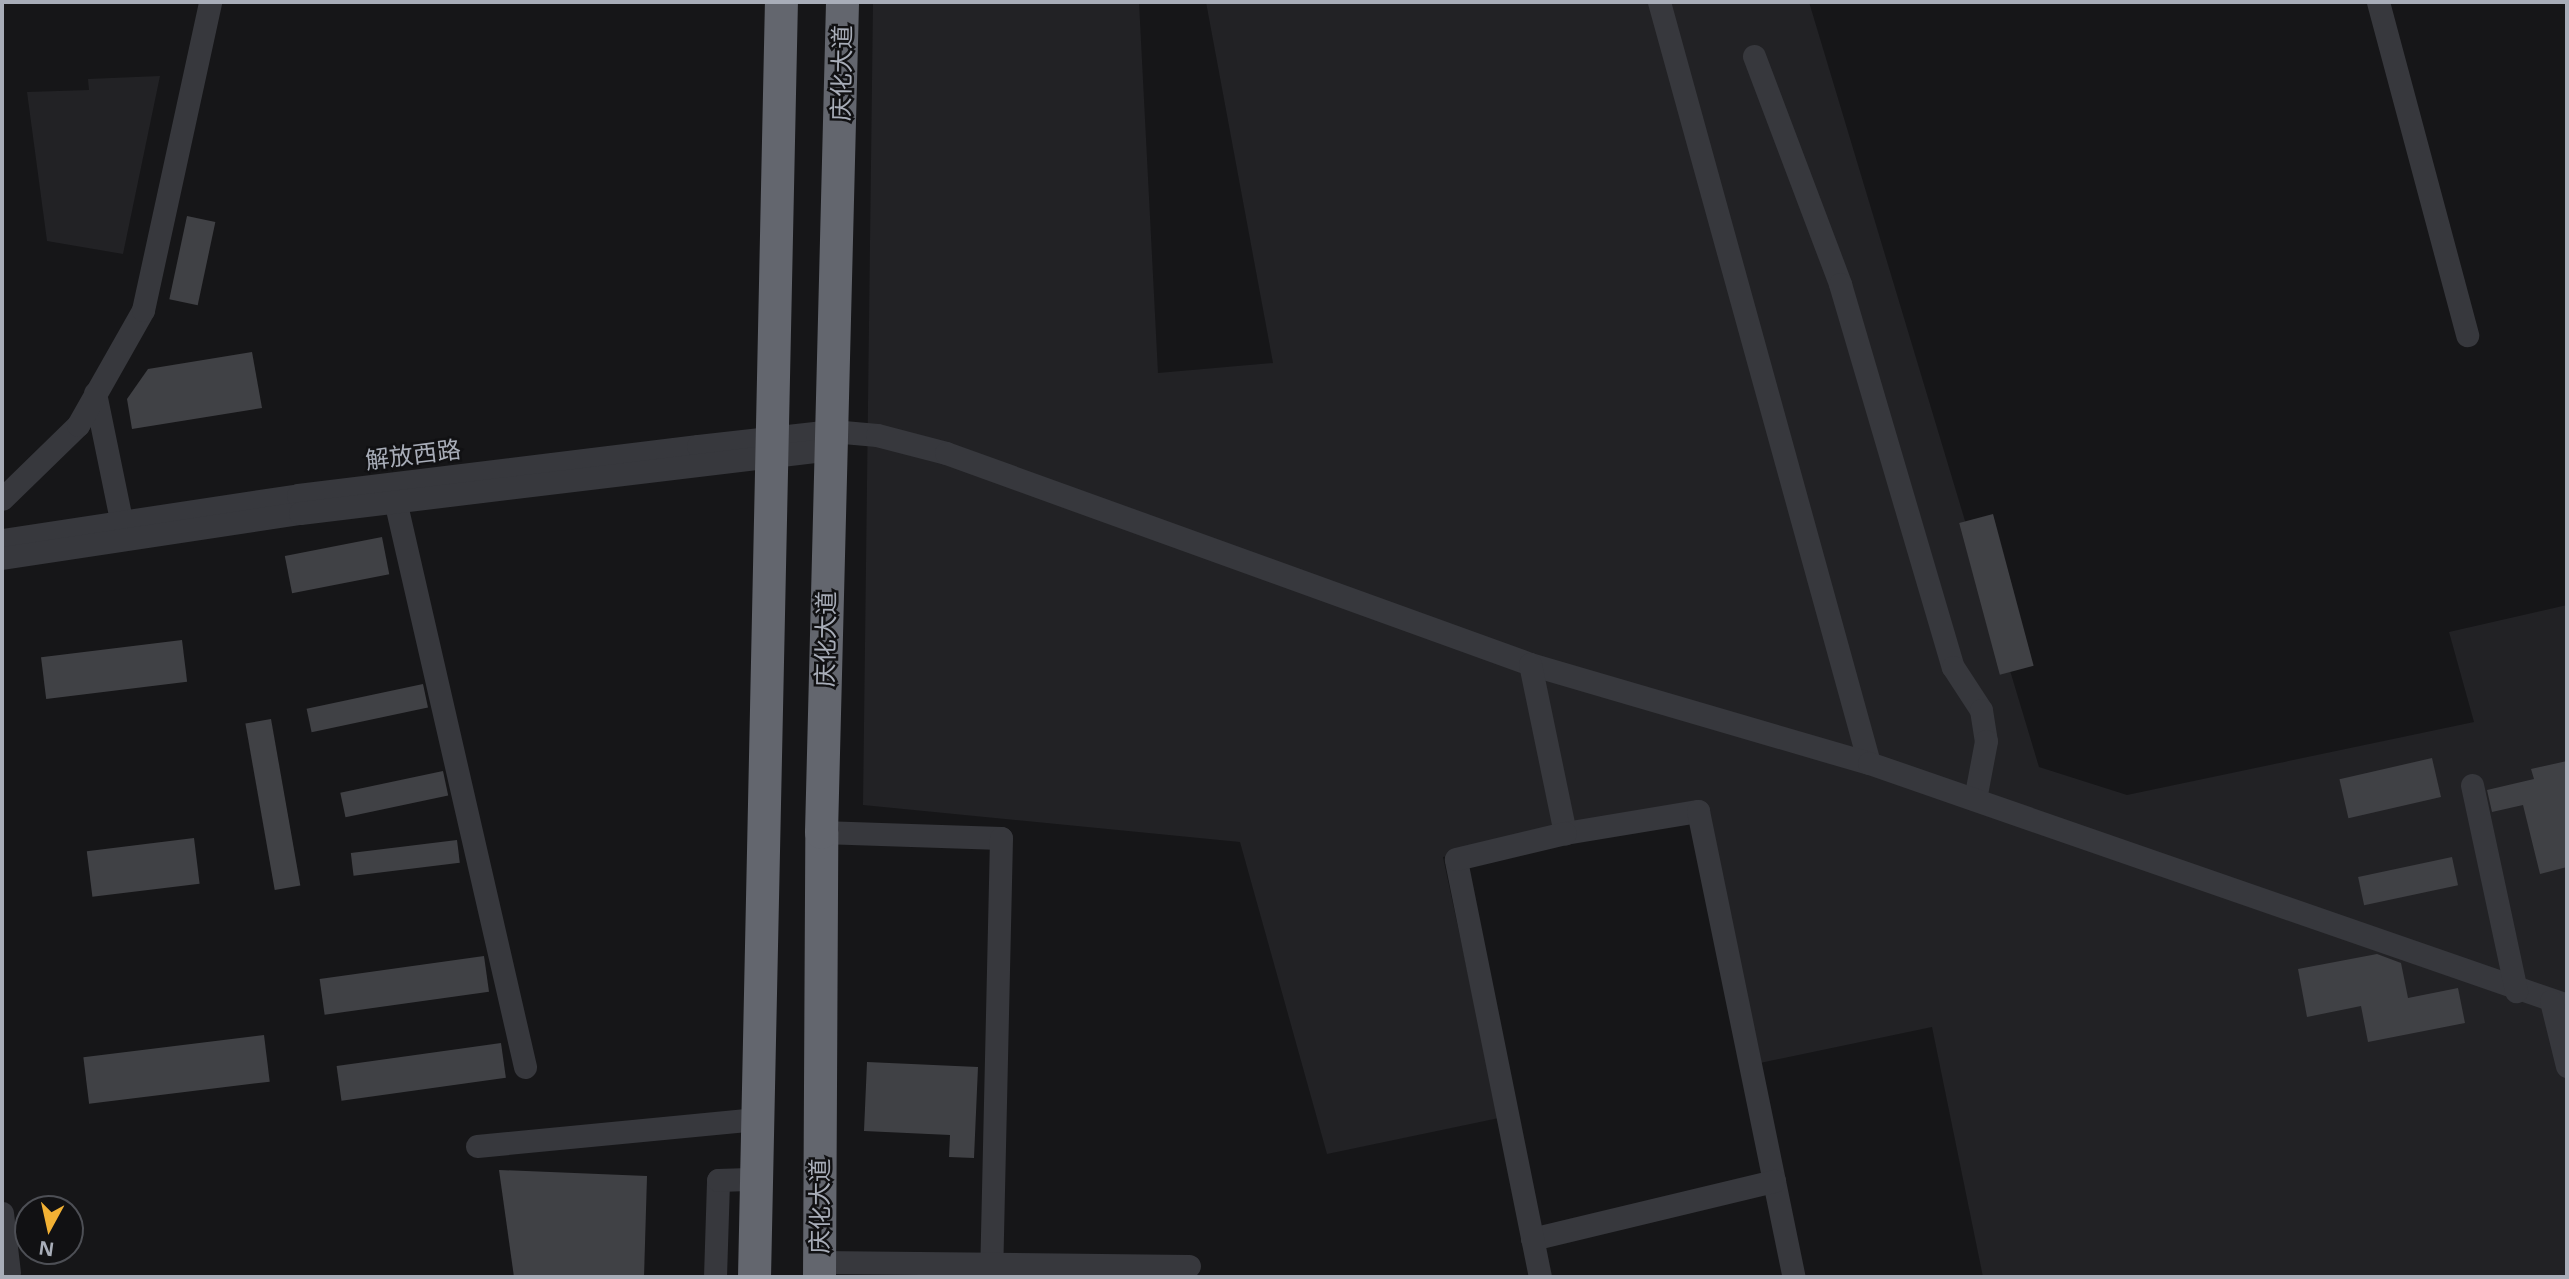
<!DOCTYPE html>
<meta charset="utf-8">
<style>
body{margin:0}
#map{position:relative;width:2569px;height:1279px;overflow:hidden;background:#161618;font-family:"Open Sans","Noto Sans SC",sans-serif}
div>[style]{position:absolute}
[style*='--x']{left:calc(var(--x)*1px);top:calc(var(--y)*1px);width:calc(var(--w)*1px);rotate:calc(var(--a)*1deg)}
.built>*{inset:0;background:#222225}
.building>*{inset:0;background:#404145;transform-origin:0 0}
.minor>*{height:23px;margin:-11.5px;padding:0 11.5px;transform-origin:11.5px;border-radius:11.5px;background:#37383d}
.highway>*{height:33px;margin:-16.5px;padding:0 16.5px;transform-origin:16.5px;border-radius:16.5px;background:#63666e}
span{translate:-50% -50%;white-space:nowrap;text-align:center;line-height:1.15;-webkit-text-stroke:5px #111113;paint-order:stroke}
.street-label{font-size:24px;color:#a8adb8}
.frame{position:absolute;inset:0;border:4px solid #a8adb8;pointer-events:none}
.north{position:absolute;left:14px;top:1195px;width:70px;height:70px;box-sizing:border-box;background:#111113;border:2px solid #4d4f55;border-radius:50%;rotate:188deg;font-size:19px;font-weight:700;line-height:28px;text-align:center;color:#a8adb8}
.north::after{content:'';display:block;margin:auto;width:24px;height:32px;background:#f2b134;clip-path:polygon(50% 0,100% 100%,50% 72%,0 100%)}
</style>
<div id="map">
<div class="built">
<i style="clip-path:polygon(873px 2px,1139px 2px,1158px 373px,1273px 363px,1206px 2px,1809px 2px,2039px 767px,2127px 795px,2474px 722px,2449px 632px,2567px 605px,2567px 1277px,1983px 1277px,1932px 1027px,1760px 1063px,1705px 802px,1443px 857px,1499px 1118px,1327px 1154px,1240px 842px,863px 805px)"></i>
<i style="clip-path:polygon(160px 76px,123px 254px,47px 241px,27px 92px,89px 90px,88px 79px)"></i>
</div>
<div class="building">
<i style="left:187px;top:216px;width:29px;height:85px;rotate:12deg"></i>
<i style="clip-path:polygon(252px 352px,262px 408px,132px 429px,127px 399px,148px 369px)"></i>
<i style="left:1993px;top:514px;width:157px;height:35px;rotate:75deg"></i>
<i style="left:382px;top:537px;width:38px;height:99px;rotate:79deg"></i>
<i style="left:182px;top:640px;width:42px;height:142px;rotate:83deg"></i>
<i style="left:423px;top:684px;width:24px;height:119px;rotate:78deg"></i>
<i style="left:271px;top:719px;width:169px;height:26px;rotate:80deg"></i>
<i style="left:2432px;top:758px;width:40px;height:95px;rotate:77deg"></i>
<i style="clip-path:polygon(2567px 761px,2567px 867px,2540px 874px,2523px 805px,2492px 812px,2487px 790px,2534px 779px,2531px 769px)"></i>
<i style="left:443px;top:771px;width:25px;height:105px;rotate:78deg"></i>
<i style="left:194px;top:838px;width:46px;height:108px;rotate:83deg"></i>
<i style="left:457px;top:840px;width:23px;height:107px;rotate:83deg"></i>
<i style="left:2452px;top:857px;width:29px;height:96px;rotate:78deg"></i>
<i style="clip-path:polygon(2377px 954px,2401px 963px,2408px 998px,2458px 988px,2465px 1023px,2368px 1042px,2361px 1006px,2307px 1017px,2298px 969px)"></i>
<i style="left:484px;top:956px;width:36px;height:166px;rotate:82deg"></i>
<i style="left:264px;top:1035px;width:47px;height:182px;rotate:83deg"></i>
<i style="left:501px;top:1043px;width:35px;height:166px;rotate:82deg"></i>
<i style="clip-path:polygon(867px 1062px,978px 1067px,974px 1158px,949px 1157px,950px 1135px,864px 1131px)"></i>
<i style="clip-path:polygon(499px 1170px,647px 1176px,644px 1277px,514px 1277px)"></i>
</div>
<div class="minor">
<i style="--x:1659;--y:2;--w:789;--a:74.57"></i>
<i style="--x:2378;--y:2;--w:345;--a:75"></i>
<i style="--x:1754;--y:56;--w:244;--a:69.3"></i>
<i style="--x:1840;--y:284;--w:399;--a:73.6"></i>
<i style="--x:1953;--y:667;--w:51;--a:56.9"></i>
<i style="--x:1981;--y:710;--w:31;--a:81"></i>
<i style="--x:1986;--y:741;--w:59;--a:100.7"></i>
<i style="--x:95;--y:393;--w:144;--a:78.4"></i>
<i style="--x:392;--y:487;--w:595;--a:77.08"></i>
<i style="--x:2;--y:499;--w:106;--a:-44.2"></i>
<i style="--x:78;--y:425;--w:132;--a:-60.5"></i>
<i style="--x:143;--y:310;--w:315;--a:-77.7"></i>
<i style="--x:2;--y:540;--w:299;--a:-8.6"></i>
<i style="--x:298;--y:495;--w:403;--a:-7"></i>
<i style="--x:698;--y:446;--w:135;--a:-6.4"></i>
<i style="--x:832;--y:431;--w:45;--a:5.1"></i>
<i style="--x:877;--y:435;--w:71;--a:14.6"></i>
<i style="--x:946;--y:453;--w:621;--a:19.86"></i>
<i style="--x:1530;--y:664;--w:353;--a:16.3"></i>
<i style="--x:1869;--y:763;--w:739;--a:19.12"></i>
<i style="--x:2;--y:558;--w:301;--a:-8.6"></i>
<i style="--x:300;--y:513;--w:535;--a:-6.87"></i>
<i style="--x:1530;--y:664;--w:173;--a:78.3"></i>
<i style="--x:1565;--y:833;--w:135;--a:-9.4"></i>
<i style="--x:1698;--y:811;--w:476;--a:78.4"></i>
<i style="--x:2472;--y:785;--w:211;--a:77.9"></i>
<i style="--x:821;--y:832;--w:180;--a:1.9"></i>
<i style="--x:1001;--y:838;--w:439;--a:91.3"></i>
<i style="--x:2551;--y:1001;--w:67;--a:76.2"></i>
<i style="--x:477;--y:1146;--w:281;--a:-5.5"></i>
<i style="--x:2;--y:1213;--w:60;--a:83.3"></i>
<i style="--x:1532;--y:1239;--w:249;--a:-13.5"></i>
<i style="--x:819;--y:1262;--w:370;--a:0.6"></i>
<i style="--x:715;--y:1277;--w:97;--a:-88.2"></i>
<i style="--x:718;--y:1180;--w:38;--a:-2"></i>
<i style="--x:1540;--y:1277;--w:426;--a:-101.4"></i>
<i style="--x:1456;--y:859;--w:112;--a:-13.4"></i>
</div>
<div class="highway">
<i style="--x:754;--y:1277;--w:1275;--a:-88.79"></i>
<i style="--x:819;--y:1277;--w:445;--a:-89.7"></i>
<i style="--x:821;--y:832;--w:830;--a:-88.55"></i>
</div>
<div class="street-label">
<span style="left:841px;top:73px;rotate:-89deg">庆化大道</span>
<span style="left:413px;top:454px;rotate:-7deg">解放西路</span>
<span style="left:825px;top:639px;rotate:-89deg">庆化大道</span>
<span style="left:819px;top:1206px;rotate:-90deg">庆化大道</span>
</div>
<div class="frame"></div>
<div class="north">N</div>
</div>
